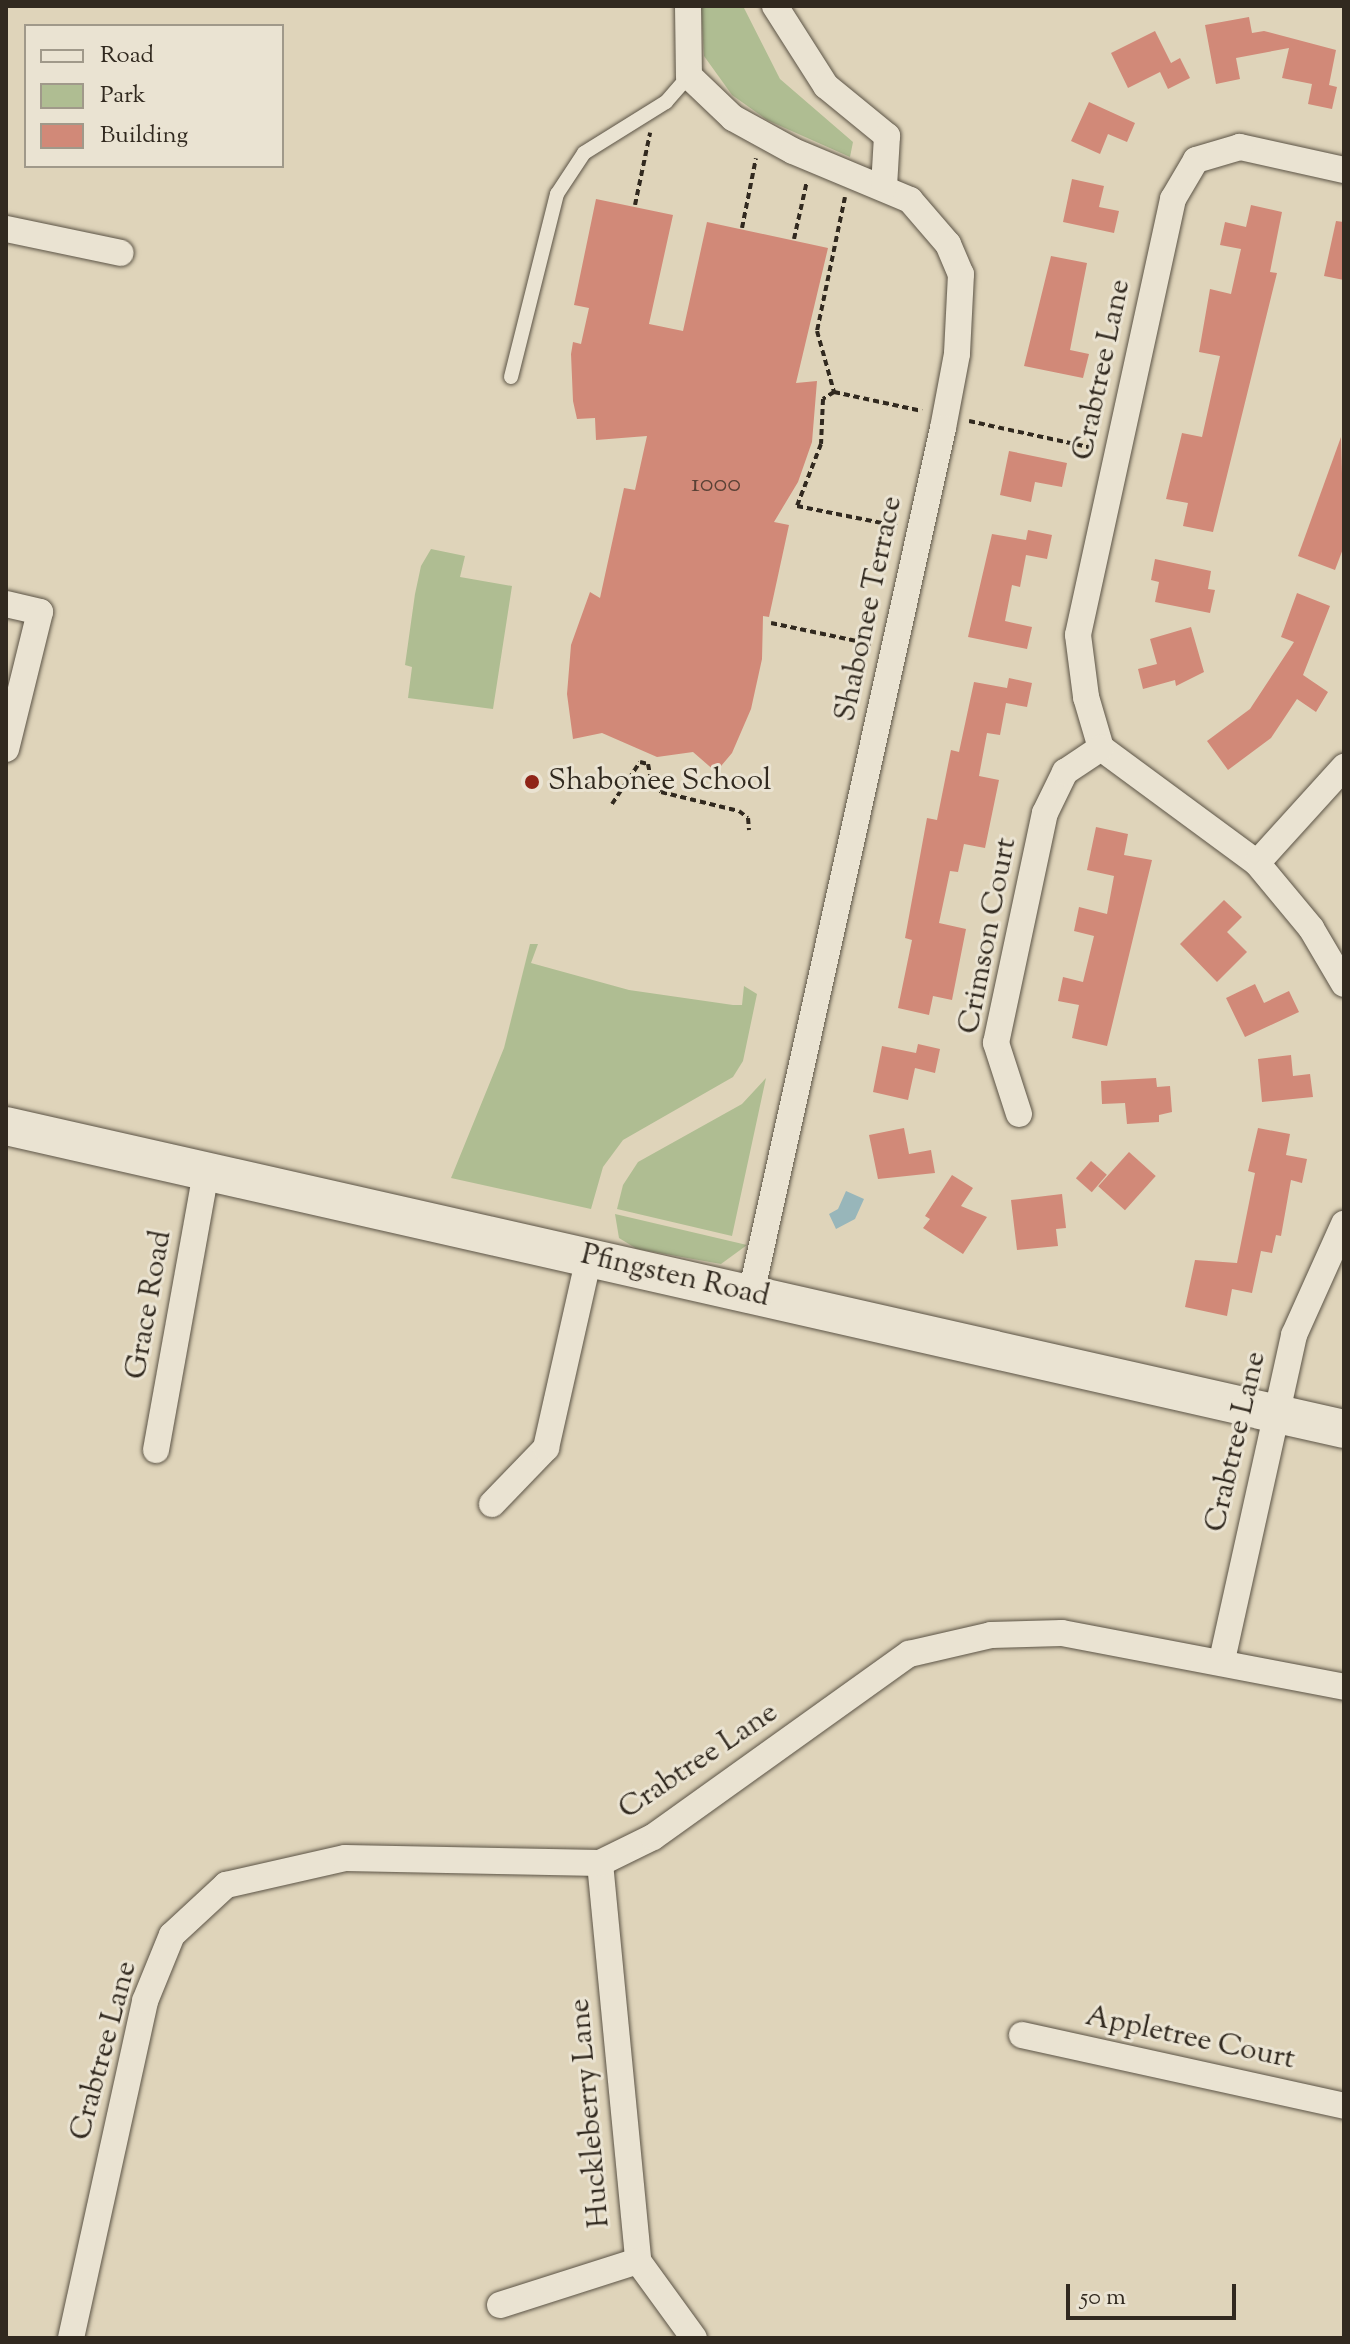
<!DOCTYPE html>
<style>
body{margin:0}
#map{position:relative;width:1350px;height:2344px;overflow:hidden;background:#dfd4ba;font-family:"Sorts Mill Goudy",serif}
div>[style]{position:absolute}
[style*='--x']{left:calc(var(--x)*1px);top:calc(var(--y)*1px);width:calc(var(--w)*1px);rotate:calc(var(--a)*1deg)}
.green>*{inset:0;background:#afbd92}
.water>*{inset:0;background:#98b6ba}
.building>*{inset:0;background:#d18978;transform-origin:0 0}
.path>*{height:4px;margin-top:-2px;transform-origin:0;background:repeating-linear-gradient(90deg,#31291f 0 6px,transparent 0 10px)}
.roads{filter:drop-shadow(0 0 2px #5c5446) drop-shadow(0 0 2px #5c5446)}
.lane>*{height:14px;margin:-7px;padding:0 7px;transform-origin:7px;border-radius:7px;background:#eae3d2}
.street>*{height:26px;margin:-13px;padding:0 13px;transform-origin:13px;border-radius:13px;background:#eae3d2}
.secondary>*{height:38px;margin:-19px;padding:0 19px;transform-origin:19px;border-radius:19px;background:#eae3d2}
.dots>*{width:22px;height:22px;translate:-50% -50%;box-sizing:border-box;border:4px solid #eae3d2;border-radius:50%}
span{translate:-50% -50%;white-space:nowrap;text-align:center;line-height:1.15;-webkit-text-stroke:6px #eae3d2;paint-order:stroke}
.number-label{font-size:26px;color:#594135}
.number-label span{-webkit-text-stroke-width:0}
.street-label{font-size:30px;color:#31291f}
.poi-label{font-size:30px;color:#31291f}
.left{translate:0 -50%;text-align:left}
.frame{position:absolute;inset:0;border:8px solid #31291f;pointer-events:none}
.legend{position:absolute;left:24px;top:24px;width:260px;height:144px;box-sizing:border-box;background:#eae3d2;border:2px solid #a0998a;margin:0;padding:10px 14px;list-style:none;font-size:24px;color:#31291f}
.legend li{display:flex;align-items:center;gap:16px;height:40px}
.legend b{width:40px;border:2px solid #a0998a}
.scale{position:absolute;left:1066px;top:2284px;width:170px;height:36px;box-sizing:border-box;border:4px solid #31291f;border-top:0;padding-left:10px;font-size:24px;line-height:28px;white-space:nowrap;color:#31291f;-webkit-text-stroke:6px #eae3d2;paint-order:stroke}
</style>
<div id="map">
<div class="green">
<i style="clip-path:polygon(701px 6px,743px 6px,780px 79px,853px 142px,850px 157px,767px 120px,732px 95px,704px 56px)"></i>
<i style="clip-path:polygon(431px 549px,465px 556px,460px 577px,512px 586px,493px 709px,408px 698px,412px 667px,405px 665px,415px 594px,421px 566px)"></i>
<i style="clip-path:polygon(530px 944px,538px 944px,531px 963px,629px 990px,733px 1005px,742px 1005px,744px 986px,757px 994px,743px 1061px,733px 1077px,623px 1140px,603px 1167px,591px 1209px,451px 1178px,504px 1048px)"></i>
<i style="clip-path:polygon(766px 1078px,732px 1236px,617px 1209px,623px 1185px,638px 1162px,742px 1104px)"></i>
<i style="clip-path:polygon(615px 1214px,747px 1245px,721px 1264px,637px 1249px,619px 1238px)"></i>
</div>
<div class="water">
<i style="clip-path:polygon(846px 1191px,864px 1199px,855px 1219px,836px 1229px,829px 1214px,838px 1209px)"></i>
</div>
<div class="building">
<i style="clip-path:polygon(1249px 17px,1252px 33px,1264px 31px,1336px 50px,1329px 85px,1337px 87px,1332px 109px,1308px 104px,1312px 84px,1282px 78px,1289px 48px,1236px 58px,1240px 79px,1216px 84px,1205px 25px)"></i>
<i style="clip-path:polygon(1155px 31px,1171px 63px,1180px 58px,1190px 78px,1168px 89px,1160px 72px,1128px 88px,1111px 53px)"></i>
<i style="clip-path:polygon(1089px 102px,1135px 123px,1127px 142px,1108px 134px,1100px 154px,1071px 141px)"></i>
<i style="clip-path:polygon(1072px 179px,1104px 186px,1099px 207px,1119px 211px,1114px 233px,1063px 222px)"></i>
<i style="clip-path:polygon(596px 199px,673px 215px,649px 324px,683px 331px,707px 222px,828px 248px,796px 383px,817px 381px,812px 442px,798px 482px,774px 522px,789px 525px,769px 617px,763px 616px,762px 659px,751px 709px,732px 753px,716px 772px,693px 752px,657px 757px,602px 733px,573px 739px,567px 694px,571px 645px,590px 592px,600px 598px,624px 488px,635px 490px,647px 436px,596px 440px,595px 418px,577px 419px,573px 401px,571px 354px,573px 342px,581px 344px,589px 308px,574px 305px)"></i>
<i style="clip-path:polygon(1251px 205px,1282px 212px,1270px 272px,1277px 273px,1213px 532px,1183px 526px,1188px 503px,1166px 499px,1182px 433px,1202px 437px,1220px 356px,1199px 352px,1210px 289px,1231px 294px,1241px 249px,1220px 245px,1225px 222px,1246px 227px)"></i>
<i style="clip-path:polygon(1336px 221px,1344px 222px,1344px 280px,1324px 276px)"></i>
<i style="clip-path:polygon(1051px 256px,1087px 263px,1070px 350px,1089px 354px,1083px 378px,1024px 366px)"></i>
<i style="clip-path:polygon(1341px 437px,1344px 546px,1335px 570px,1298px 556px)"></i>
<i style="clip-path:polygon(1009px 451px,1067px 463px,1062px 487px,1035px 482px,1031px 502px,1000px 495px)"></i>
<i style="clip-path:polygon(1028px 530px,1052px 535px,1047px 559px,1026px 555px,1020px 587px,1012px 585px,1005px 621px,1032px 627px,1027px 649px,968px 637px,992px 534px,1026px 540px)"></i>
<i style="clip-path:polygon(1155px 559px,1211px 571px,1208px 589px,1215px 590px,1210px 613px,1155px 602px,1159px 582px,1151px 580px)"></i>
<i style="clip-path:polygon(1297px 593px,1330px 606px,1303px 675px,1328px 692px,1316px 712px,1297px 699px,1271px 738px,1228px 770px,1207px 741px,1250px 709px,1294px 642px,1281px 637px)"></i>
<i style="clip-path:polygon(1191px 627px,1204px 672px,1176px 686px,1175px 680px,1143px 689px,1138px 669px,1157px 664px,1150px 639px)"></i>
<i style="clip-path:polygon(1009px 678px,1032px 683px,1027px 707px,1006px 703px,1000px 735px,987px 733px,979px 776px,999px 780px,985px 848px,964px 844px,958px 872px,950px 871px,939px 923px,966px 929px,952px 1000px,933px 996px,929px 1015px,898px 1008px,912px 940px,905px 938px,927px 818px,937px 820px,951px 750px,959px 752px,974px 682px,1007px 688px)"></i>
<i style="clip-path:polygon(1096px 827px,1128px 834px,1124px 855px,1152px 860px,1107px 1046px,1072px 1038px,1079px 1005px,1058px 1001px,1063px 977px,1083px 982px,1094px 936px,1074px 931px,1079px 907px,1107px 914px,1114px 876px,1087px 870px)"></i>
<i style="clip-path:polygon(1224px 900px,1242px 917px,1227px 932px,1247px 952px,1217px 982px,1180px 944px)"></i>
<i style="clip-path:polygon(1255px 984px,1264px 1003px,1289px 991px,1299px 1012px,1245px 1037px,1226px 998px)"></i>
<i style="clip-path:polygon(918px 1044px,940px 1049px,935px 1073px,915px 1068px,908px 1100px,873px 1092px,882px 1046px,916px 1053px)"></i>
<i style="clip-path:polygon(1291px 1055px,1293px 1076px,1310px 1074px,1313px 1097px,1262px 1102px,1258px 1059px)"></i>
<i style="clip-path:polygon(1156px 1078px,1157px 1087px,1170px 1086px,1172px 1112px,1159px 1115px,1159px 1122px,1127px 1124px,1125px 1103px,1102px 1104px,1101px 1081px)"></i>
<i style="clip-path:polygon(904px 1128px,909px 1154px,931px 1150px,935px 1173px,878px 1179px,869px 1135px)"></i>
<i style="clip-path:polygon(1258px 1128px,1290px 1134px,1286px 1155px,1307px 1159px,1302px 1183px,1291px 1180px,1281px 1236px,1276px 1235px,1272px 1253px,1261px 1251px,1252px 1293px,1232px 1289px,1227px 1316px,1185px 1307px,1195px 1260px,1237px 1263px,1255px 1173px,1248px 1171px)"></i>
<i style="left:1129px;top:1152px;width:36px;height:46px;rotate:42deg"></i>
<i style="left:1091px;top:1161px;width:21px;height:23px;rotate:41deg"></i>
<i style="clip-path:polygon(952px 1175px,973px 1188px,961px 1206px,987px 1217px,963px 1254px,923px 1228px,930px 1219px,925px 1216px)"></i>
<i style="clip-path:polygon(1062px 1194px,1066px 1228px,1056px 1229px,1058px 1246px,1017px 1250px,1011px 1200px)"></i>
</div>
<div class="path">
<i style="--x:845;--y:197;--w:137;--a:101.8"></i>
<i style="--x:817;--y:331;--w:63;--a:74.4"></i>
<i style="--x:834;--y:392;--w:90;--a:12.2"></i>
<i style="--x:635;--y:205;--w:74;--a:-78.2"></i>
<i style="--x:742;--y:228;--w:71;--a:-78.7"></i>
<i style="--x:794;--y:239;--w:59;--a:-77.4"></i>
<i style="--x:834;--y:392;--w:13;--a:148"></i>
<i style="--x:823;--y:399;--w:45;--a:92.5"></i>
<i style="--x:821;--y:444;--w:66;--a:111.2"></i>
<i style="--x:797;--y:506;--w:102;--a:11.3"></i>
<i style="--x:969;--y:421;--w:127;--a:12.3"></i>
<i style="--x:771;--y:623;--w:102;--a:11.9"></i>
<i style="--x:612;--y:804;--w:50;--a:-56.3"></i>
<i style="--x:640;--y:762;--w:8;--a:14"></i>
<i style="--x:648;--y:764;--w:21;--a:79"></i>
<i style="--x:652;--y:785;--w:11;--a:38"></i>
<i style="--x:661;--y:792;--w:80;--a:13.7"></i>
<i style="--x:739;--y:811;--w:11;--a:38"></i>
<i style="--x:748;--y:818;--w:12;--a:85"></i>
</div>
<div class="roads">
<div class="lane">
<i style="--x:511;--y:377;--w:189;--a:-75.9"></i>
<i style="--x:557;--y:194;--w:49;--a:-56.6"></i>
<i style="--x:584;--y:153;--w:97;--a:-31.9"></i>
<i style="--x:666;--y:102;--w:35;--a:-49"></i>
</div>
<div class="street">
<i style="--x:688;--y:6;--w:70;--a:89.2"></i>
<i style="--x:689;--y:76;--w:61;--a:43.7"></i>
<i style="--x:733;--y:118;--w:68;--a:28.8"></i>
<i style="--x:793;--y:151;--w:127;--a:22.7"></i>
<i style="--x:910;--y:200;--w:58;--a:49.2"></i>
<i style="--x:948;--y:244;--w:33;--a:67"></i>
<i style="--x:961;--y:274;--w:80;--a:92.9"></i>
<i style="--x:957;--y:354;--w:75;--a:100.7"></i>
<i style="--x:943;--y:428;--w:887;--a:102.5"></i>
<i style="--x:775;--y:6;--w:95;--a:57.5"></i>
<i style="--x:826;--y:86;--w:79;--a:39.3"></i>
<i style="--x:887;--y:136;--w:51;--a:93.4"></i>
<i style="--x:1344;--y:170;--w:107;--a:-167.5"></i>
<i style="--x:1240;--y:147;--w:46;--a:163.5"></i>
<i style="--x:1196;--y:160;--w:45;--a:120.5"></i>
<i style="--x:1173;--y:199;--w:446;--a:102.3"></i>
<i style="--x:1078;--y:635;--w:63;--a:82.6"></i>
<i style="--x:1086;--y:697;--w:53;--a:73.6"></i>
<i style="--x:1101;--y:748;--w:194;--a:36.4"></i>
<i style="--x:1257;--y:863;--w:85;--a:50.3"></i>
<i style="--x:1311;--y:928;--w:65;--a:59.5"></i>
<i style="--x:6;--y:229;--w:117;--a:11.8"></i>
<i style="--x:6;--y:604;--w:35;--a:13"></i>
<i style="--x:40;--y:612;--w:141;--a:103.9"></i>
<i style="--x:1257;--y:863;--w:130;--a:-47.8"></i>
<i style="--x:1019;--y:1114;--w:75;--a:-107.9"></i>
<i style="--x:996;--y:1043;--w:235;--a:-78"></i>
<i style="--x:1045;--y:813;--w:46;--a:-64"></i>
<i style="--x:1065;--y:772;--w:43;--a:-33.7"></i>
<i style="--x:156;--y:1450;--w:283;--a:-79.8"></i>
<i style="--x:492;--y:1504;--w:78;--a:-46"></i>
<i style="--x:546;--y:1448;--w:196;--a:-77.3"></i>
<i style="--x:1222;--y:1660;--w:333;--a:-77.5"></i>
<i style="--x:1294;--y:1335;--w:122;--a:-65.8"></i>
<i style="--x:600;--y:1863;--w:400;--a:84.5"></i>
<i style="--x:638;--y:2261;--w:95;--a:54"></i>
<i style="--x:1022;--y:2035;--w:330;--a:12.4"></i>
<i style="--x:500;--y:2305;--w:145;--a:-17.7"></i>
<i style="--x:71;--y:2338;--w:345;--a:-77.6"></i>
<i style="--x:145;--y:2001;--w:71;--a:-67.8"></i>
<i style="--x:172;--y:1935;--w:74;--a:-42.8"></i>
<i style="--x:226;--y:1885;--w:122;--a:-12.8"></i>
<i style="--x:345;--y:1858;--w:255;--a:1.1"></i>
<i style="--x:600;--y:1863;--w:59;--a:-26.1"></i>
<i style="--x:653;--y:1837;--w:315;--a:-35.6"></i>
<i style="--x:909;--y:1654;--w:84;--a:-13"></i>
<i style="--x:991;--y:1635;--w:71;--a:-1.6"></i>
<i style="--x:1062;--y:1633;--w:287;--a:10.8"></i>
</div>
<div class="secondary">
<i style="--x:6;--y:1126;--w:1372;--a:12.76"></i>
</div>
</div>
<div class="dots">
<i style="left:532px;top:782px;background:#8f2418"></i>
</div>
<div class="number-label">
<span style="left:716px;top:485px">1000</span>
</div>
<div class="street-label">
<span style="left:1103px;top:370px;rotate:-78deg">Crabtree Lane</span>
<span style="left:870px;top:609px;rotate:-78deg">Shabonee Terrace</span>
<span style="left:989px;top:936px;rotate:-79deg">Crimson Court</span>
<span style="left:675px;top:1277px;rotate:13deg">Pfingsten Road</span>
<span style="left:150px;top:1305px;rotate:-80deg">Grace Road</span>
<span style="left:1237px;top:1442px;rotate:-77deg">Crabtree Lane</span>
<span style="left:699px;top:1762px;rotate:-34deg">Crabtree Lane</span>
<span style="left:1190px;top:2039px;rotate:12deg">Appletree Court</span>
<span style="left:105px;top:2051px;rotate:-75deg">Crabtree Lane</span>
<span style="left:591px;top:2113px;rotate:-95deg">Huckleberry Lane</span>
</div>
<div class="poi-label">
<span class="left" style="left:548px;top:782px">Shabonee School</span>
</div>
<div class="frame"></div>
<ul class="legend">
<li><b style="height:10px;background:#eae3d2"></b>Road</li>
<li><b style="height:22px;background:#afbd92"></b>Park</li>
<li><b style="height:22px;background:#d18978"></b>Building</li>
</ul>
<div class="scale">50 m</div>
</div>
